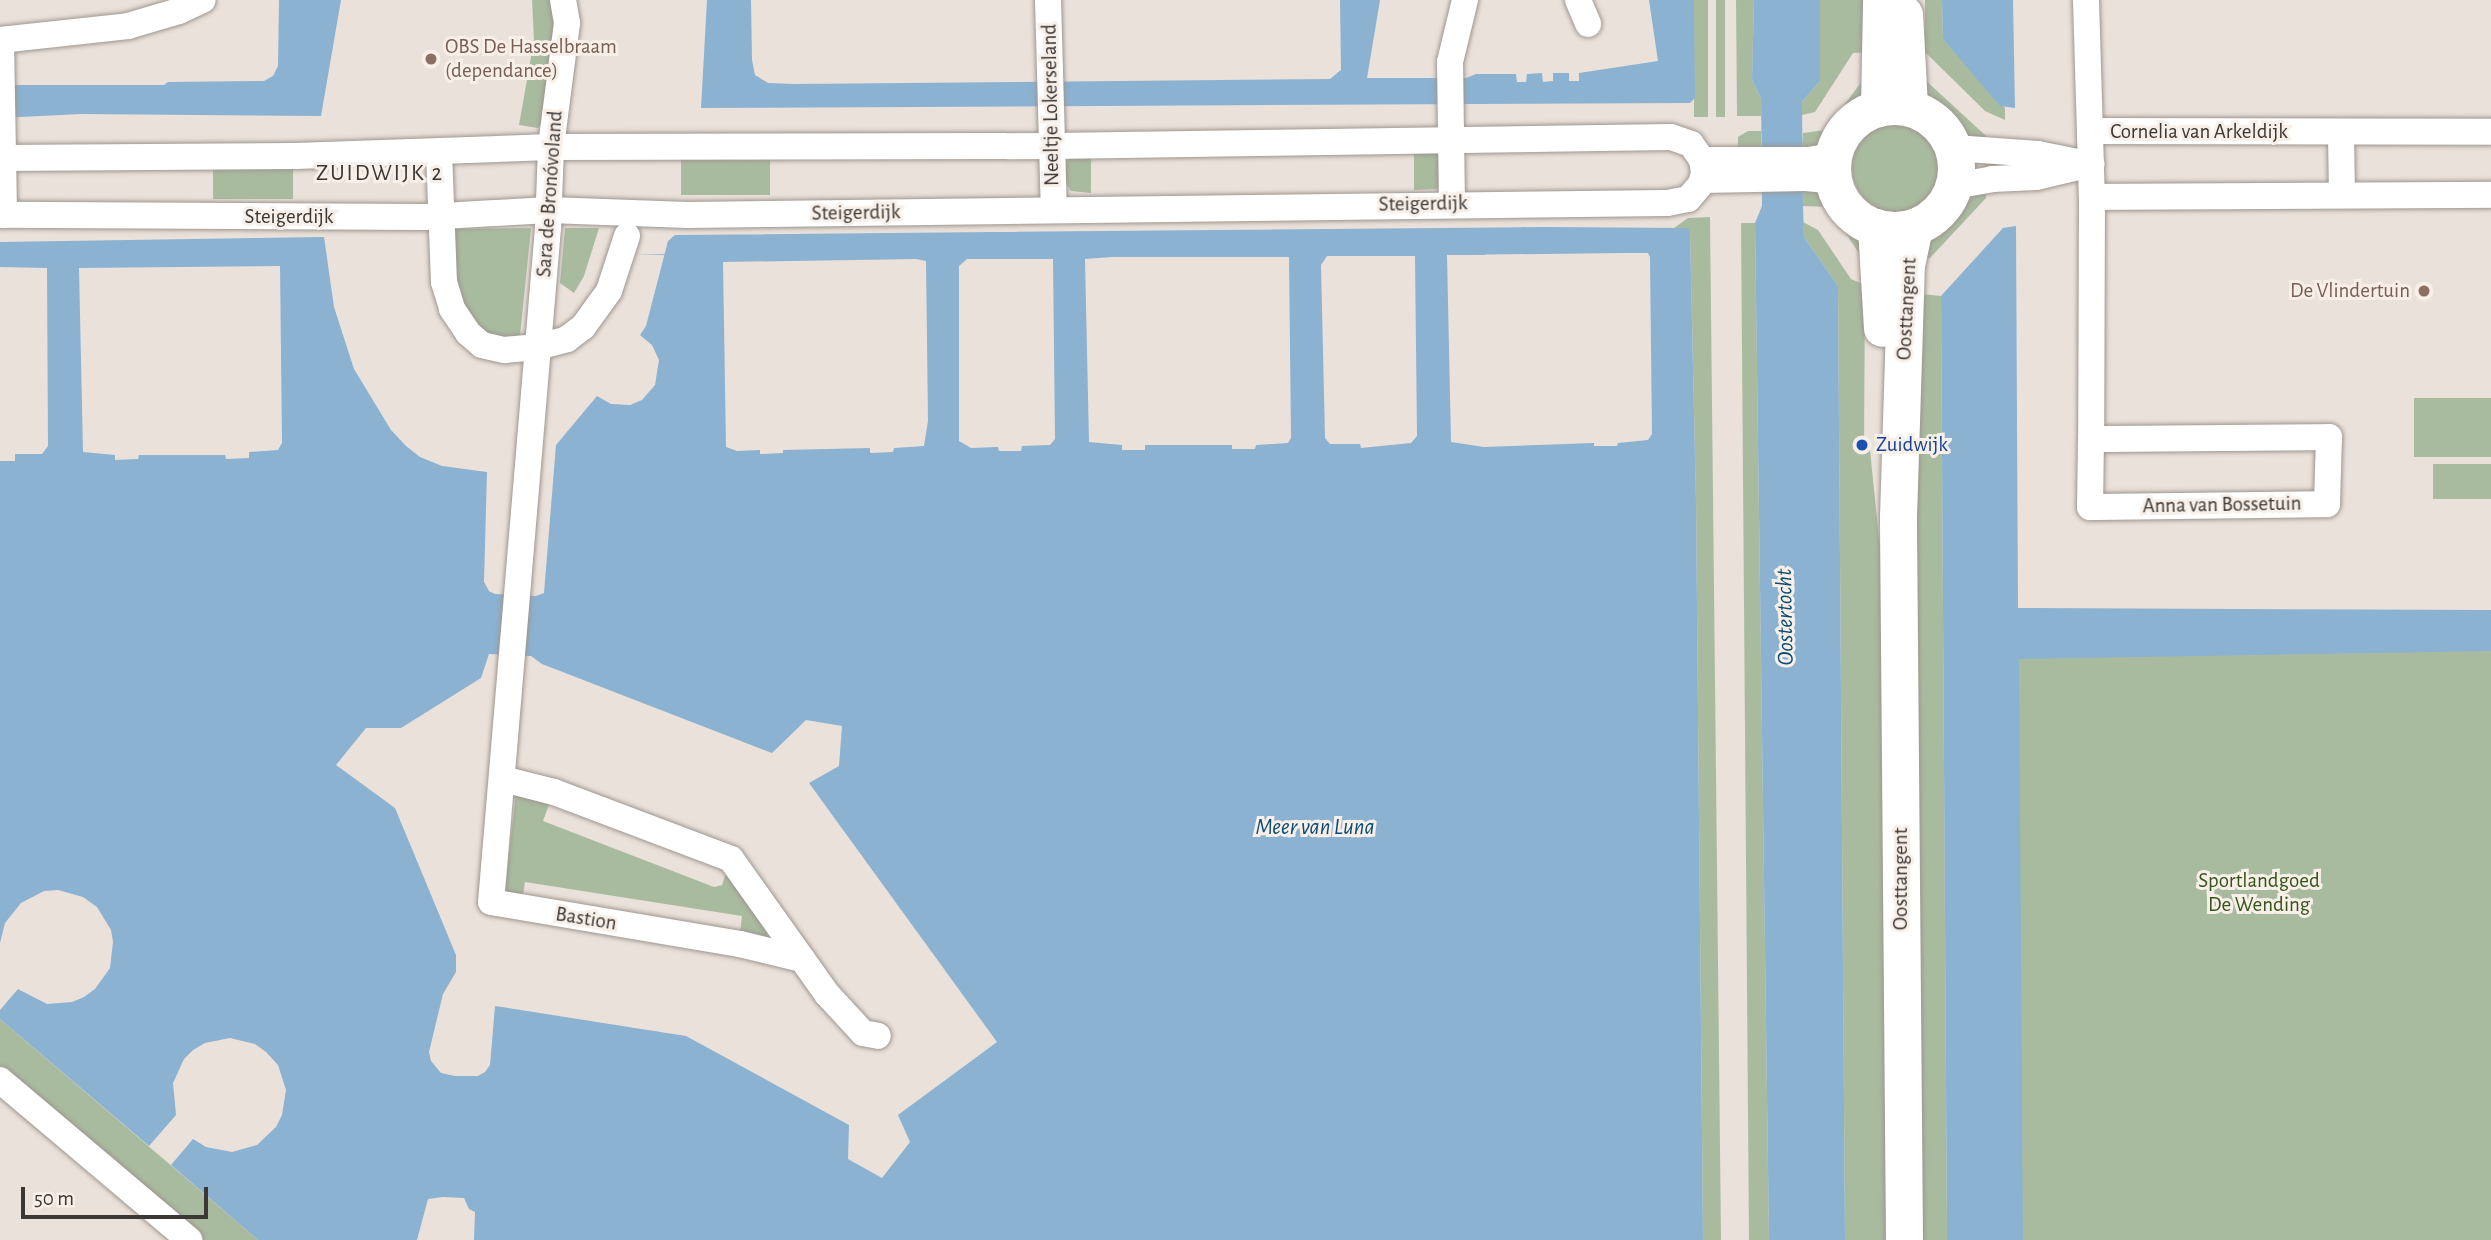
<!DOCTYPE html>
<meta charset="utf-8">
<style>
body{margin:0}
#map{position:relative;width:2491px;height:1240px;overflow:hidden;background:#eae1da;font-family:"Alegreya Sans",sans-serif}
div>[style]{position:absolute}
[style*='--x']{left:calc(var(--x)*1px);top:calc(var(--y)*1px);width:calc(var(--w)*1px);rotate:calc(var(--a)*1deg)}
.green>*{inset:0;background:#a9bb9f;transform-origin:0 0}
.round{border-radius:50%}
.water>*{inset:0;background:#8bb2d1}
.roads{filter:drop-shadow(0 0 2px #9e968f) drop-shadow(0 0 2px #9e968f)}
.minor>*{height:26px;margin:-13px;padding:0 13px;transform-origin:13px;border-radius:13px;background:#fff}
.secondary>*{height:37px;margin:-18.5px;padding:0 18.5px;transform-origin:18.5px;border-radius:18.5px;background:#fff}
.secondary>.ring{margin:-18.5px;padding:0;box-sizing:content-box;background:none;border:37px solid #fff;border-radius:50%}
.dots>*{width:19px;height:19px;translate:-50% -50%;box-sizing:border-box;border:4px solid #f8efe8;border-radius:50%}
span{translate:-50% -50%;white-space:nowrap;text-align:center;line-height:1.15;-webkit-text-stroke:6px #f8efe8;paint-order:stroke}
.education-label{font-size:21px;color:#785e54}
.left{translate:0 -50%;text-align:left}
.right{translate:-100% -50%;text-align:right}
.street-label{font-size:21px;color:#3b3735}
.transit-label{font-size:21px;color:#164399}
.park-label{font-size:21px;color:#34541c}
.neighbourhood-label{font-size:23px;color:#3b3735;letter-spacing:2px}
.water-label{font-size:23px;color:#084d75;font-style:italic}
.scale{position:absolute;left:21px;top:1187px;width:187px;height:32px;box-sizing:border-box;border:4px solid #3b3735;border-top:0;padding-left:9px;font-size:21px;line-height:24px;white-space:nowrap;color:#3b3735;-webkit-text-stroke:5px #f8efe8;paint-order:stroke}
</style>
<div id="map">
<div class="green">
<i style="clip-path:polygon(532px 0,556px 0,555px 44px,544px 119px,538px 128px,519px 125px,534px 40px)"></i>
<i style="left:1694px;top:0;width:14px;height:117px"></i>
<i style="left:1716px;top:0;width:9px;height:117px"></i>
<i style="clip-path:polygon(1736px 0,1754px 0,1752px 79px,1761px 99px,1761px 116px,1737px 116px)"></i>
<i style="clip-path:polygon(1820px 0,1872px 0,1870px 52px,1853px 53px,1815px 112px,1802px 115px,1802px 102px,1820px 81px)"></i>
<i style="clip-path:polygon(1925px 0,1942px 0,1943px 39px,2005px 108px,2005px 120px,1985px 111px,1925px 52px)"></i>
<i style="clip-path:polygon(1922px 77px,1986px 136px,1984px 145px,1966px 142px,1930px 105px,1923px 97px)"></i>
<i style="clip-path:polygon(1862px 81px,1862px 101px,1819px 145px,1802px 149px,1803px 133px,1826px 130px)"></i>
<i class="round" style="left:1852px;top:124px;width:88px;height:88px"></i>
<i style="clip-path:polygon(1748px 131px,1761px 131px,1761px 151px,1738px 150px,1738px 137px)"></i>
<i style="clip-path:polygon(1414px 153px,1437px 153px,1443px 164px,1443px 177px,1437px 189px,1414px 190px)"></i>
<i style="clip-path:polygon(1091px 156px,1091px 193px,1071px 191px,1064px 181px,1066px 162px,1071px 157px)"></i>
<i style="left:770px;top:159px;width:36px;height:89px;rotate:90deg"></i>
<i style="left:293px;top:163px;width:36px;height:80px;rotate:90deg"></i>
<i style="clip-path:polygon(1803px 189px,1820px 192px,1856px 226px,1863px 235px,1860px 255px,1829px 207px,1803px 206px)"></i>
<i style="clip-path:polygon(1986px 190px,1986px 198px,1930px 258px,1917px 259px,1927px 234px,1953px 206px,1965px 196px)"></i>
<i style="clip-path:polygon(1710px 217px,1721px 1240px,1703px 1240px,1696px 501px,1690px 232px,1674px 228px,1688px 218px)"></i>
<i style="clip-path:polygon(1803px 222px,1818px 230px,1851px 279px,1865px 285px,1864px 448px,1870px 450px,1883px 578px,1886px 1240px,1845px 1240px,1838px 286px,1804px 237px)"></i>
<i style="clip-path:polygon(1741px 223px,1755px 223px,1769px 1240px,1749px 1240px)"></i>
<i style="clip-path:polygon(531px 228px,520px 336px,513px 342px,468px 327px,444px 229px)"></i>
<i style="clip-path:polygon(565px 228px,599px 228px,584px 276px,574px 293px,560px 283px)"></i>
<i style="clip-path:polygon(1913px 293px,1941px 296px,1947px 1240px,1923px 1240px,1921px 1230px)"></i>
<i style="left:2491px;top:398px;width:59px;height:77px;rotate:90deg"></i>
<i style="left:2491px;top:464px;width:35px;height:58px;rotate:90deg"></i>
<i style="left:2491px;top:651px;width:589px;height:472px;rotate:90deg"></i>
<i style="clip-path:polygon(516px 793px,550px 802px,543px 821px,714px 887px,722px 885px,727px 870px,767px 926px,767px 938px,740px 933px,742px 916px,525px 882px,522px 901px,510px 899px,505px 890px)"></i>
<i style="clip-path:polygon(0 1019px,258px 1240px,200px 1240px,0 1069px)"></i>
</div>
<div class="water">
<i style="clip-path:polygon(279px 0,341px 0,321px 116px,81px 114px,0 118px,0 85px,164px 85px,168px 82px,264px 81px,273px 76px,278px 66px)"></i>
<i style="clip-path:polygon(707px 0,751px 0,752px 60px,755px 75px,768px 83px,795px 84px,1330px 79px,1341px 70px,1340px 0,1380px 0,1367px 78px,1466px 78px,1476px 74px,1516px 74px,1517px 82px,1526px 82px,1527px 74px,1542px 73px,1543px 82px,1553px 81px,1553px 73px,1569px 73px,1569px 81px,1579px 81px,1579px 73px,1658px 61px,1649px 0,1694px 0,1695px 98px,1690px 103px,701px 108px)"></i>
<i style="clip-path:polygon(1754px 0,1820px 0,1820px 81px,1802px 102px,1803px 206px,1804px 237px,1838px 286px,1845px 1240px,1769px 1240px,1755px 223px,1762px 206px,1762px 187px,1761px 99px,1752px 79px)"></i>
<i style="clip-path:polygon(1942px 0,2013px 0,2015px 108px,2000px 106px,1943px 39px)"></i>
<i style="clip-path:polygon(2016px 226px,2018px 608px,2491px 610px,2491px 651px,2019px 659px,2023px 1240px,1947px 1240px,1941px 296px,2003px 228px)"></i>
<i style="clip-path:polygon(evenodd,1542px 227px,1688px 228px,1690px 232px,1696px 501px,1703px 1240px,474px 1240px,475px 1212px,469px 1209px,464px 1198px,443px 1197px,428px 1199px,417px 1240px,258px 1240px,171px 1165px,193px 1139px,206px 1147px,232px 1152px,257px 1145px,276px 1127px,282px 1115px,286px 1090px,278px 1065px,266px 1052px,255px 1044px,230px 1038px,205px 1043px,193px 1050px,184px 1059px,173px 1083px,176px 1115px,149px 1146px,0 1019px,0 1010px,18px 989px,47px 1004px,72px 1002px,84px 997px,95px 989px,110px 968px,113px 942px,111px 930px,97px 907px,83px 897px,58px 890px,44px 891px,21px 903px,5px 923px,0 943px,0 461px,15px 461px,15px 454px,42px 454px,48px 446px,47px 268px,0 267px,0 242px,324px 237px,334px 307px,354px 369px,391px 430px,406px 446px,420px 457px,442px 466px,487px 472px,484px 582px,489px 591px,495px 594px,536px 596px,544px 593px,556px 445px,597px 396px,611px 404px,630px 405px,642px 400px,655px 385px,659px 360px,652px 345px,640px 335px,646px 326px,668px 241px,675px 235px,1542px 227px,1624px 253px,1648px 253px,1650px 257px,1652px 434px,1648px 440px,1618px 443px,1617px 446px,1594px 446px,1594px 443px,1484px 447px,1451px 442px,1447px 255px,1624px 253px,1542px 227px,1327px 256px,1415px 256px,1417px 436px,1411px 443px,1361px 448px,1360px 444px,1330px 444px,1325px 438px,1321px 265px,1327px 256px,1542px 227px,1112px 257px,1289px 257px,1291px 438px,1288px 443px,1256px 445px,1255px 449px,1232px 449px,1232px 445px,1145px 445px,1145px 450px,1122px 450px,1122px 445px,1089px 442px,1085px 259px,1112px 257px,1542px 227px,916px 259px,926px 261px,928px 421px,924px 446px,894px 448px,893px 452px,870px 453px,870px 448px,783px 450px,783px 453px,760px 454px,760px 450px,737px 451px,726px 447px,723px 262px,916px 259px,1542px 227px,967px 259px,1053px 259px,1055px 439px,1050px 445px,1022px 446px,1021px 451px,999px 451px,998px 447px,971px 448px,959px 441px,959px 266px,967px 259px,1542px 227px,280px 266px,282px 443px,278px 450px,249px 452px,249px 458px,226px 459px,225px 455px,139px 455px,138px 459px,115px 460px,115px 455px,83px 452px,79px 268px,280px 266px,1542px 227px,489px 654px,531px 656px,542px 664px,772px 753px,806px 720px,842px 726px,839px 766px,809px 783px,997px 1042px,898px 1115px,910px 1142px,882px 1178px,848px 1159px,849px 1125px,686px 1036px,495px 1006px,490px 1065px,485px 1072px,478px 1076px,455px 1076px,441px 1073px,431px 1061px,429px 1052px,443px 994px,456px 972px,456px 955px,395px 808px,336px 765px,366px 728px,401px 728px,481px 678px,489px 654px)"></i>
</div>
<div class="roads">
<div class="minor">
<i style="--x:563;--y:0;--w:23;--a:80"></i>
<i style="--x:567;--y:23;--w:125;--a:97.4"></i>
<i style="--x:551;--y:147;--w:81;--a:92.1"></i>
<i style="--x:548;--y:228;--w:676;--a:94.83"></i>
<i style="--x:491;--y:902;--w:253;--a:9.6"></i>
<i style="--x:740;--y:944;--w:64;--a:13.6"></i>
<i style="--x:1048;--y:0;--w:210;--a:88.4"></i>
<i style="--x:1578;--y:0;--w:26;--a:67"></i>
<i style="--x:2086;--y:0;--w:197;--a:88.3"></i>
<i style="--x:2092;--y:197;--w:242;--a:90.2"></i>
<i style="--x:2091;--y:439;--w:68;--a:90.8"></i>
<i style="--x:2090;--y:507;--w:237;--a:-0.7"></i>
<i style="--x:2327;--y:504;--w:67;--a:-88.3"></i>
<i style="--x:2329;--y:437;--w:238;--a:179.5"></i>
<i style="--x:0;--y:40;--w:129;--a:-6.2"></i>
<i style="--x:128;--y:26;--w:53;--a:-16.4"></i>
<i style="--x:179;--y:11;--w:26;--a:-25"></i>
<i style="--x:1;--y:40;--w:175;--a:89"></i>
<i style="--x:2090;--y:131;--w:401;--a:0.1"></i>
<i style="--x:2341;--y:133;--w:61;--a:89.1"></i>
<i style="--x:1954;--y:148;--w:84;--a:4.1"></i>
<i style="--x:2038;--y:154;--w:45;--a:11.6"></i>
<i style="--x:439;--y:152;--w:130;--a:87.8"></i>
<i style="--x:444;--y:282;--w:28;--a:73"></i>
<i style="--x:452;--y:309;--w:29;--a:56"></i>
<i style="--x:468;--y:333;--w:18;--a:41"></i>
<i style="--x:482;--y:345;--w:23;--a:13"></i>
<i style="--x:504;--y:350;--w:34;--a:-5"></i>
<i style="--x:538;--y:347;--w:30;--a:-15"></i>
<i style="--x:567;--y:339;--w:20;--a:-37"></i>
<i style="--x:583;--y:327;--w:44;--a:-54.2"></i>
<i style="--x:609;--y:291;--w:58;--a:-71.9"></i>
<i style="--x:0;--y:158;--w:295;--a:-0.4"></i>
<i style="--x:295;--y:156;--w:256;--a:-2"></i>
<i style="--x:551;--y:147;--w:501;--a:-0.11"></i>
<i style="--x:1052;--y:146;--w:619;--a:-0.83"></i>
<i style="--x:1671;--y:137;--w:21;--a:19"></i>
<i style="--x:1691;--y:144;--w:19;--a:55"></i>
<i style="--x:1702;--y:160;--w:13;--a:81"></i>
<i style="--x:1704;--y:173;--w:10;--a:101"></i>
<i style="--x:1702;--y:183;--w:21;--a:131"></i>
<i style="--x:1688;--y:199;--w:21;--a:169"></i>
<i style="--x:1667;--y:203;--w:980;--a:179.3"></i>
<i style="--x:687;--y:215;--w:138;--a:-177.9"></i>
<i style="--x:549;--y:210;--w:124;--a:176.8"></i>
<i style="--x:425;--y:217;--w:425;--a:-179.7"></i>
<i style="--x:1702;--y:160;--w:106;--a:0"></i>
<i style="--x:1808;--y:160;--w:26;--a:-9"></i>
<i style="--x:1702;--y:180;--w:104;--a:-1.1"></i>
<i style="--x:1806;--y:178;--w:28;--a:6"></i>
<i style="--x:1954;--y:186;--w:39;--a:-10"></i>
<i style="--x:1992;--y:179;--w:44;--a:-2.6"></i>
<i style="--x:2036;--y:177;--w:57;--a:-13.3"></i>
<i style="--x:2092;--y:197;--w:399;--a:-0.3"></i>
<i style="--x:1452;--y:204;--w:142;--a:-90.8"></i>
<i style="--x:1450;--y:62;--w:64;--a:-76.4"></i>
<i style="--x:503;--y:779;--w:53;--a:14.3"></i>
<i style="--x:554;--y:792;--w:189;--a:20.7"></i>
<i style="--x:731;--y:859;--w:166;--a:54.6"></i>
<i style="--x:827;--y:994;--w:53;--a:47.3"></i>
<i style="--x:863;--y:1033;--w:15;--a:11"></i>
<i style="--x:0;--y:1080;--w:248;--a:40.2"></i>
</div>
<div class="secondary">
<i style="--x:1904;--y:14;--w:93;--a:86.9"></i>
<i class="ring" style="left:1832px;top:106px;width:87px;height:87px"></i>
<i style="--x:1879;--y:108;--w:108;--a:-88.9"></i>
<i style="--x:1876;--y:227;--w:101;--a:86.6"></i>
<i style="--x:1904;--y:1240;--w:723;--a:-90.48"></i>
<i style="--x:1898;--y:517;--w:252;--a:-88.2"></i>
<i style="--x:1906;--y:265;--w:39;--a:-78"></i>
</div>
</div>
<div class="dots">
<i style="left:431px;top:59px;background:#8d6e63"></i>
<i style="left:2424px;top:291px;background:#8d6e63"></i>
<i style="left:1862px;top:445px;background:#1a4fb4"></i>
</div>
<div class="education-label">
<span class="left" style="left:445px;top:59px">OBS De Hasselbraam<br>(dependance)</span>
<span class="right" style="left:2410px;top:291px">De Vlindertuin</span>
</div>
<div class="street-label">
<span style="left:1051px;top:105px;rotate:-91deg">Neeltje Lokerseland</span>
<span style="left:2199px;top:132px">Cornelia van Arkeldijk</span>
<span style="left:550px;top:194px;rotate:-86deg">Sara de Bronóvoland</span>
<span style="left:1423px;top:204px;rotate:-1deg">Steigerdijk</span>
<span style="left:856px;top:213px;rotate:-1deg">Steigerdijk</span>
<span style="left:289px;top:217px">Steigerdijk</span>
<span style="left:1907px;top:309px;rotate:-87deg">Oosttangent</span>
<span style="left:2222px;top:505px;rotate:-1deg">Anna van Bossetuin</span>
<span style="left:1901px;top:879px;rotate:-90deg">Oosttangent</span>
<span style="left:586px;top:919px;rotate:9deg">Bastion</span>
</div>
<div class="transit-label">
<span class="left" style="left:1876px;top:445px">Zuidwijk</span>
</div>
<div class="park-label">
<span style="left:2259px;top:893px">Sportlandgoed<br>De Wending</span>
</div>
<div class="neighbourhood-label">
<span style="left:380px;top:174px">ZUIDWIJK 2</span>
</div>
<div class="water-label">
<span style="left:1786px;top:617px;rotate:-91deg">Oostertocht</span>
<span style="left:1315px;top:828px">Meer van Luna</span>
</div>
<div class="scale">50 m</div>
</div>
